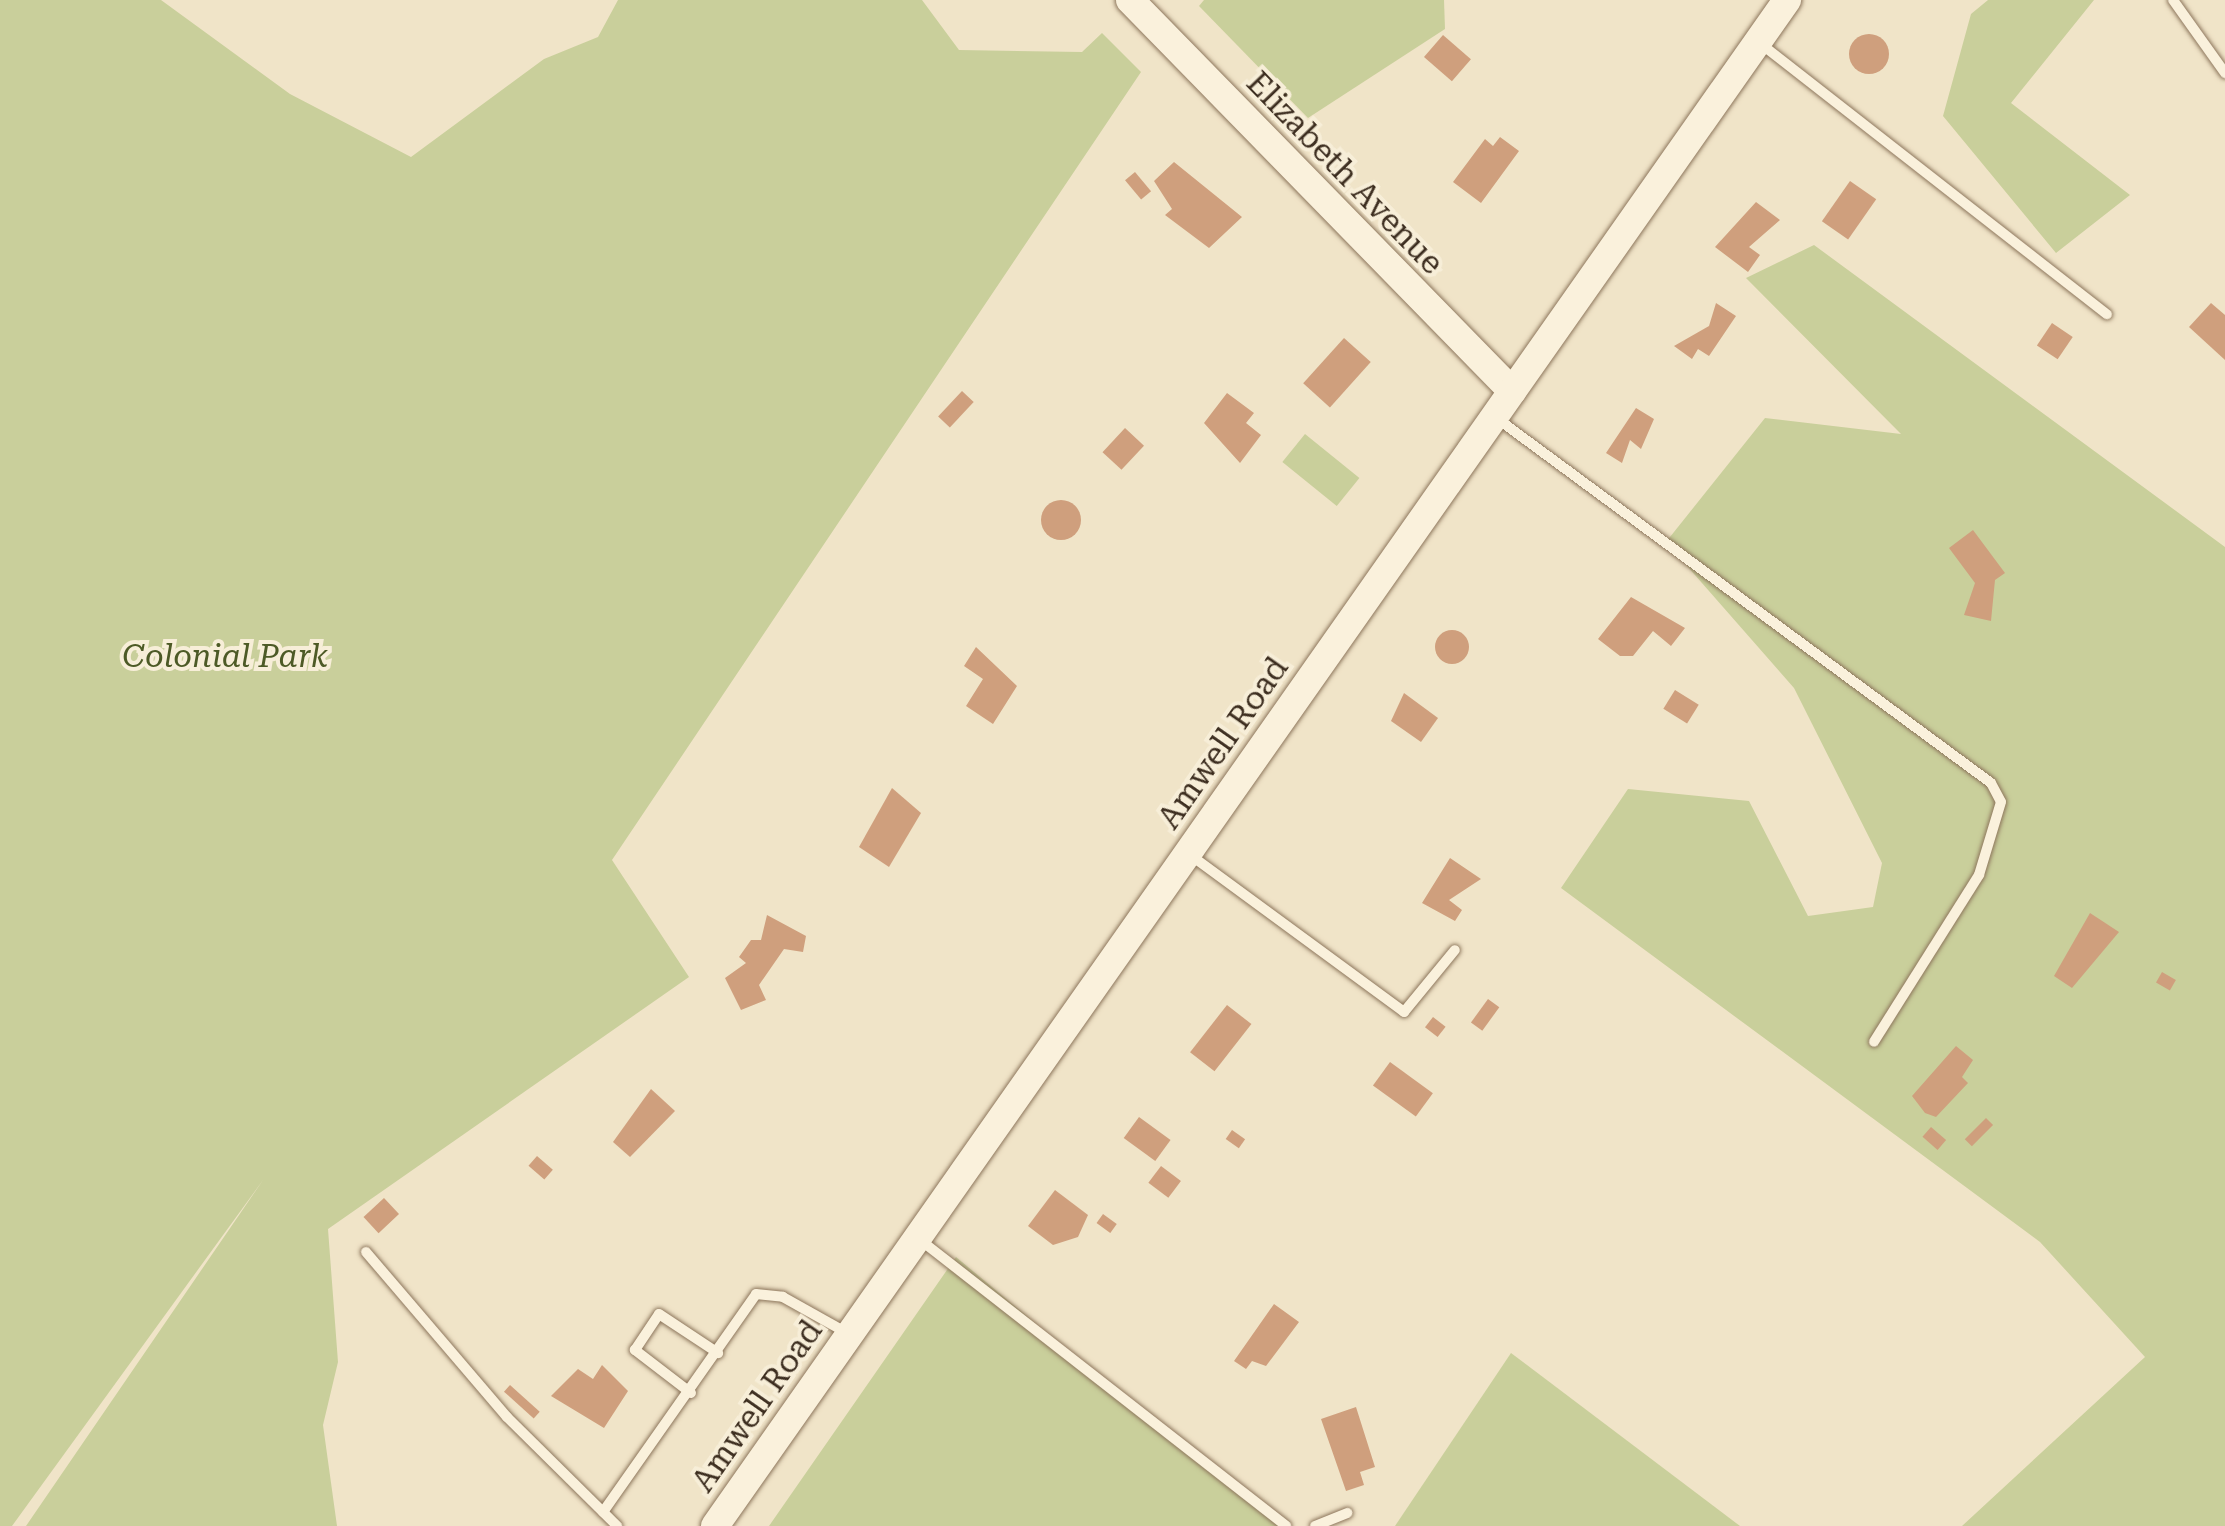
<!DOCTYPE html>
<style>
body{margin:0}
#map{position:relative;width:2225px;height:1526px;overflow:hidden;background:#f0e4c8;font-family:"Roboto Serif",serif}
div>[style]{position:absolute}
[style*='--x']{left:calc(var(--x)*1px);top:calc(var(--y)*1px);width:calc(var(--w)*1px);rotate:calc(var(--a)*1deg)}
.green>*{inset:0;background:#c9cf9b;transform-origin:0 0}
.building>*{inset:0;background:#cf9f7d;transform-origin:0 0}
.round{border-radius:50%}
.roads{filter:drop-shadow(0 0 2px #8d765c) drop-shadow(0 0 2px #8d765c)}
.lane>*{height:10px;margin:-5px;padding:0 5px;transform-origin:5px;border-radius:5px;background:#faf1dc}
.secondary>*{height:28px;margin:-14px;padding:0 14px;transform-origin:14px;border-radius:14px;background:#faf1dc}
span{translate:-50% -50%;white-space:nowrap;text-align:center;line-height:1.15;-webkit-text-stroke:8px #f7eed8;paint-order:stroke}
.street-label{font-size:32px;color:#3d2e20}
.park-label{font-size:32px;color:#4d5a26;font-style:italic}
</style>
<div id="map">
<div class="green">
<i style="clip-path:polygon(0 0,161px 0,290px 94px,411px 157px,544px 59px,598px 37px,618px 0,922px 0,959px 50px,1082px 52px,1102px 33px,1141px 72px,612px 860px,689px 977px,328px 1229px,338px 1362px,323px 1425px,337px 1526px,26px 1526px,263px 1180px,12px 1526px,0 1526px)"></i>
<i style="clip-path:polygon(1204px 0,1444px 0,1445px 29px,1308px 118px,1199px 6px)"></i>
<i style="clip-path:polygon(1988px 0,2094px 0,2011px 103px,2130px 195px,2056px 253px,1943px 116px,1971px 14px)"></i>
<i style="clip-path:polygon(1814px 245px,2225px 547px,2225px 1526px,1962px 1526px,2145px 1357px,2040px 1242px,1561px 888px,1628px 789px,1749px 801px,1808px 916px,1873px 907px,1882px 863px,1794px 688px,1666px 542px,1765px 418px,1901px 434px,1746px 278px)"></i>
<i style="left:1305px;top:434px;width:70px;height:36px;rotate:39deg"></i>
<i style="clip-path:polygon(956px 1257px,1228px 1484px,1289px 1526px,769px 1526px)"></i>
<i style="clip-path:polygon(1511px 1353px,1740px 1526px,1395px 1526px)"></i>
</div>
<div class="building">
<i class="round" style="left:1849px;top:34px;width:40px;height:40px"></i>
<i style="left:1443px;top:35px;width:37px;height:29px;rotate:41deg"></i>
<i style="clip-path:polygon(1500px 137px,1519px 151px,1481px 203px,1453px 182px,1485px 139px,1493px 146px)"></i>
<i style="clip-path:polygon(1174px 162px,1242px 217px,1209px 248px,1165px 215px,1172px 209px,1154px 181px)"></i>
<i style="left:1135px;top:172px;width:25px;height:13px;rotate:50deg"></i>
<i style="left:1850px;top:181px;width:32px;height:49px;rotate:35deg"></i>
<i style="clip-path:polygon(1756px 202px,1780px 220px,1749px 247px,1760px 255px,1748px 272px,1715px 247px)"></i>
<i style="clip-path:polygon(1716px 303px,1736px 316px,1709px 356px,1698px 349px,1692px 359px,1674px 346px,1709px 326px)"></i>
<i style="clip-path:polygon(2211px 303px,2225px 315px,2225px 360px,2189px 327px)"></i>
<i style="left:2052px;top:323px;width:25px;height:27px;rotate:34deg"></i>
<i style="left:1344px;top:338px;width:36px;height:61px;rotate:42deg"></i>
<i style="left:962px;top:391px;width:16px;height:35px;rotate:43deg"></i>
<i style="clip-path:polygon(1227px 393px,1254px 413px,1246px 423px,1261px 435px,1240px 463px,1204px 423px)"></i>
<i style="clip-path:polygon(1636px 408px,1654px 419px,1641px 449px,1630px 440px,1622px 463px,1606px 453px)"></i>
<i style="left:1125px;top:428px;width:26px;height:33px;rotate:43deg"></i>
<i class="round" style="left:1041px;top:500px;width:40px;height:40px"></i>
<i style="clip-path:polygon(1973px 530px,2005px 573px,1995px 580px,1991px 621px,1964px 615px,1975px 583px,1949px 548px)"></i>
<i style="clip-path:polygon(1631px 597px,1685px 628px,1671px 646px,1653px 631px,1633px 656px,1620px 656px,1598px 639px)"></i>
<i class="round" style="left:1435px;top:630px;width:34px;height:34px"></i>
<i style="clip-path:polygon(976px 647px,1017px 686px,993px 724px,966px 706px,983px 679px,964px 666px)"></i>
<i style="left:1675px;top:690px;width:28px;height:22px;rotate:32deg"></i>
<i style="clip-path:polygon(1404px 693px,1438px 718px,1421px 742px,1391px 721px)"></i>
<i style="clip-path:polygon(892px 788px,921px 813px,889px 867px,859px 847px)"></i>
<i style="clip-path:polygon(1450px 858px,1481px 879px,1449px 900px,1462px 910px,1455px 921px,1422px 903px)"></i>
<i style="clip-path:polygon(2090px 913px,2119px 932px,2072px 988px,2054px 976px)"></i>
<i style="clip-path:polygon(767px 915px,806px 936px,803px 952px,784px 949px,759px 985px,766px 1000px,741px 1010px,725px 978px,746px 963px,739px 957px,751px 940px,761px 940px)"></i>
<i style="left:2162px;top:972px;width:16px;height:12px;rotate:30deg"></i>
<i style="left:1488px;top:999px;width:14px;height:29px;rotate:36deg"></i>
<i style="left:1227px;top:1005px;width:31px;height:60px;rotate:38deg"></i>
<i style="left:1433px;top:1017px;width:16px;height:13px;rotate:38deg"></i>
<i style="clip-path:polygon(1956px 1046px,1973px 1060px,1962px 1077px,1968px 1083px,1936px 1117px,1925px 1113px,1912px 1096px)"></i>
<i style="left:1390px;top:1062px;width:53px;height:29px;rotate:36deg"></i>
<i style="clip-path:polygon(651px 1089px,675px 1111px,630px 1157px,613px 1142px)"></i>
<i style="left:1139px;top:1117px;width:39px;height:26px;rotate:36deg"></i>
<i style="left:1986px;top:1118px;width:10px;height:30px;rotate:45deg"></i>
<i style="left:1931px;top:1127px;width:20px;height:13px;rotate:41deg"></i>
<i style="left:1232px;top:1130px;width:16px;height:11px;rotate:35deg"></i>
<i style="left:537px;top:1156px;width:21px;height:13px;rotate:41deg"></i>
<i style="left:1161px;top:1166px;width:25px;height:21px;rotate:37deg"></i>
<i style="clip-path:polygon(1055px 1190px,1088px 1215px,1078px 1237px,1053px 1245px,1028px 1226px)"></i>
<i style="left:384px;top:1198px;width:22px;height:28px;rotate:47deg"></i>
<i style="left:1103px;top:1214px;width:17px;height:11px;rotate:36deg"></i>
<i style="clip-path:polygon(1274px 1304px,1299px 1322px,1266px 1366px,1252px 1361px,1246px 1369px,1234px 1361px)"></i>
<i style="clip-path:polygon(602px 1365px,628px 1391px,604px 1428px,551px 1396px,578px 1369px,593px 1379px)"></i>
<i style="left:510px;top:1385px;width:40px;height:9px;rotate:42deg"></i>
<i style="clip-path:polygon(1356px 1407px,1375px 1467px,1360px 1472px,1364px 1485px,1346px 1491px,1321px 1419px)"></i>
</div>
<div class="roads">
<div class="lane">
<i style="--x:2173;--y:0;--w:90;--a:54.5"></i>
<i style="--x:1761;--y:44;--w:439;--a:38"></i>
<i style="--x:1495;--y:417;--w:616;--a:36.42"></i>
<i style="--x:1991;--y:783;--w:21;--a:62"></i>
<i style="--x:2001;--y:802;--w:76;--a:106.8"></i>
<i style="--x:1979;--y:875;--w:197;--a:122.2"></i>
<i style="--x:1189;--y:854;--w:267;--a:36.3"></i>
<i style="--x:1404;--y:1012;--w:80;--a:-50.6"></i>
<i style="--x:919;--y:1239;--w:466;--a:38"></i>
<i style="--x:366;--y:1252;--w:217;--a:49.5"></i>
<i style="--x:507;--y:1417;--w:155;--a:44.7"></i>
<i style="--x:691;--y:1393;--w:71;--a:-142.5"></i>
<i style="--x:635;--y:1350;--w:43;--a:-56.3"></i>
<i style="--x:659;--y:1314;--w:71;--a:33.5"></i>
<i style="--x:603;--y:1512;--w:266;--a:-54.9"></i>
<i style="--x:756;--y:1294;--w:27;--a:6"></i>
<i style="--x:783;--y:1297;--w:76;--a:29.3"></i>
<i style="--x:1315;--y:1526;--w:35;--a:-22"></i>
</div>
<div class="secondary">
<i style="--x:1130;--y:0;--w:547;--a:45.67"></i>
<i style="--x:715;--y:1526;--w:1865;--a:-54.91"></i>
</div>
</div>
<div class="street-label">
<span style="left:1345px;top:173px;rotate:46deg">Elizabeth Avenue</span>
<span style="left:1223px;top:743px;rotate:-55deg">Amwell Road</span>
<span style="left:757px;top:1406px;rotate:-55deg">Amwell Road</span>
</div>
<div class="park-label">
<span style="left:225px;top:656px">Colonial Park</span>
</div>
</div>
